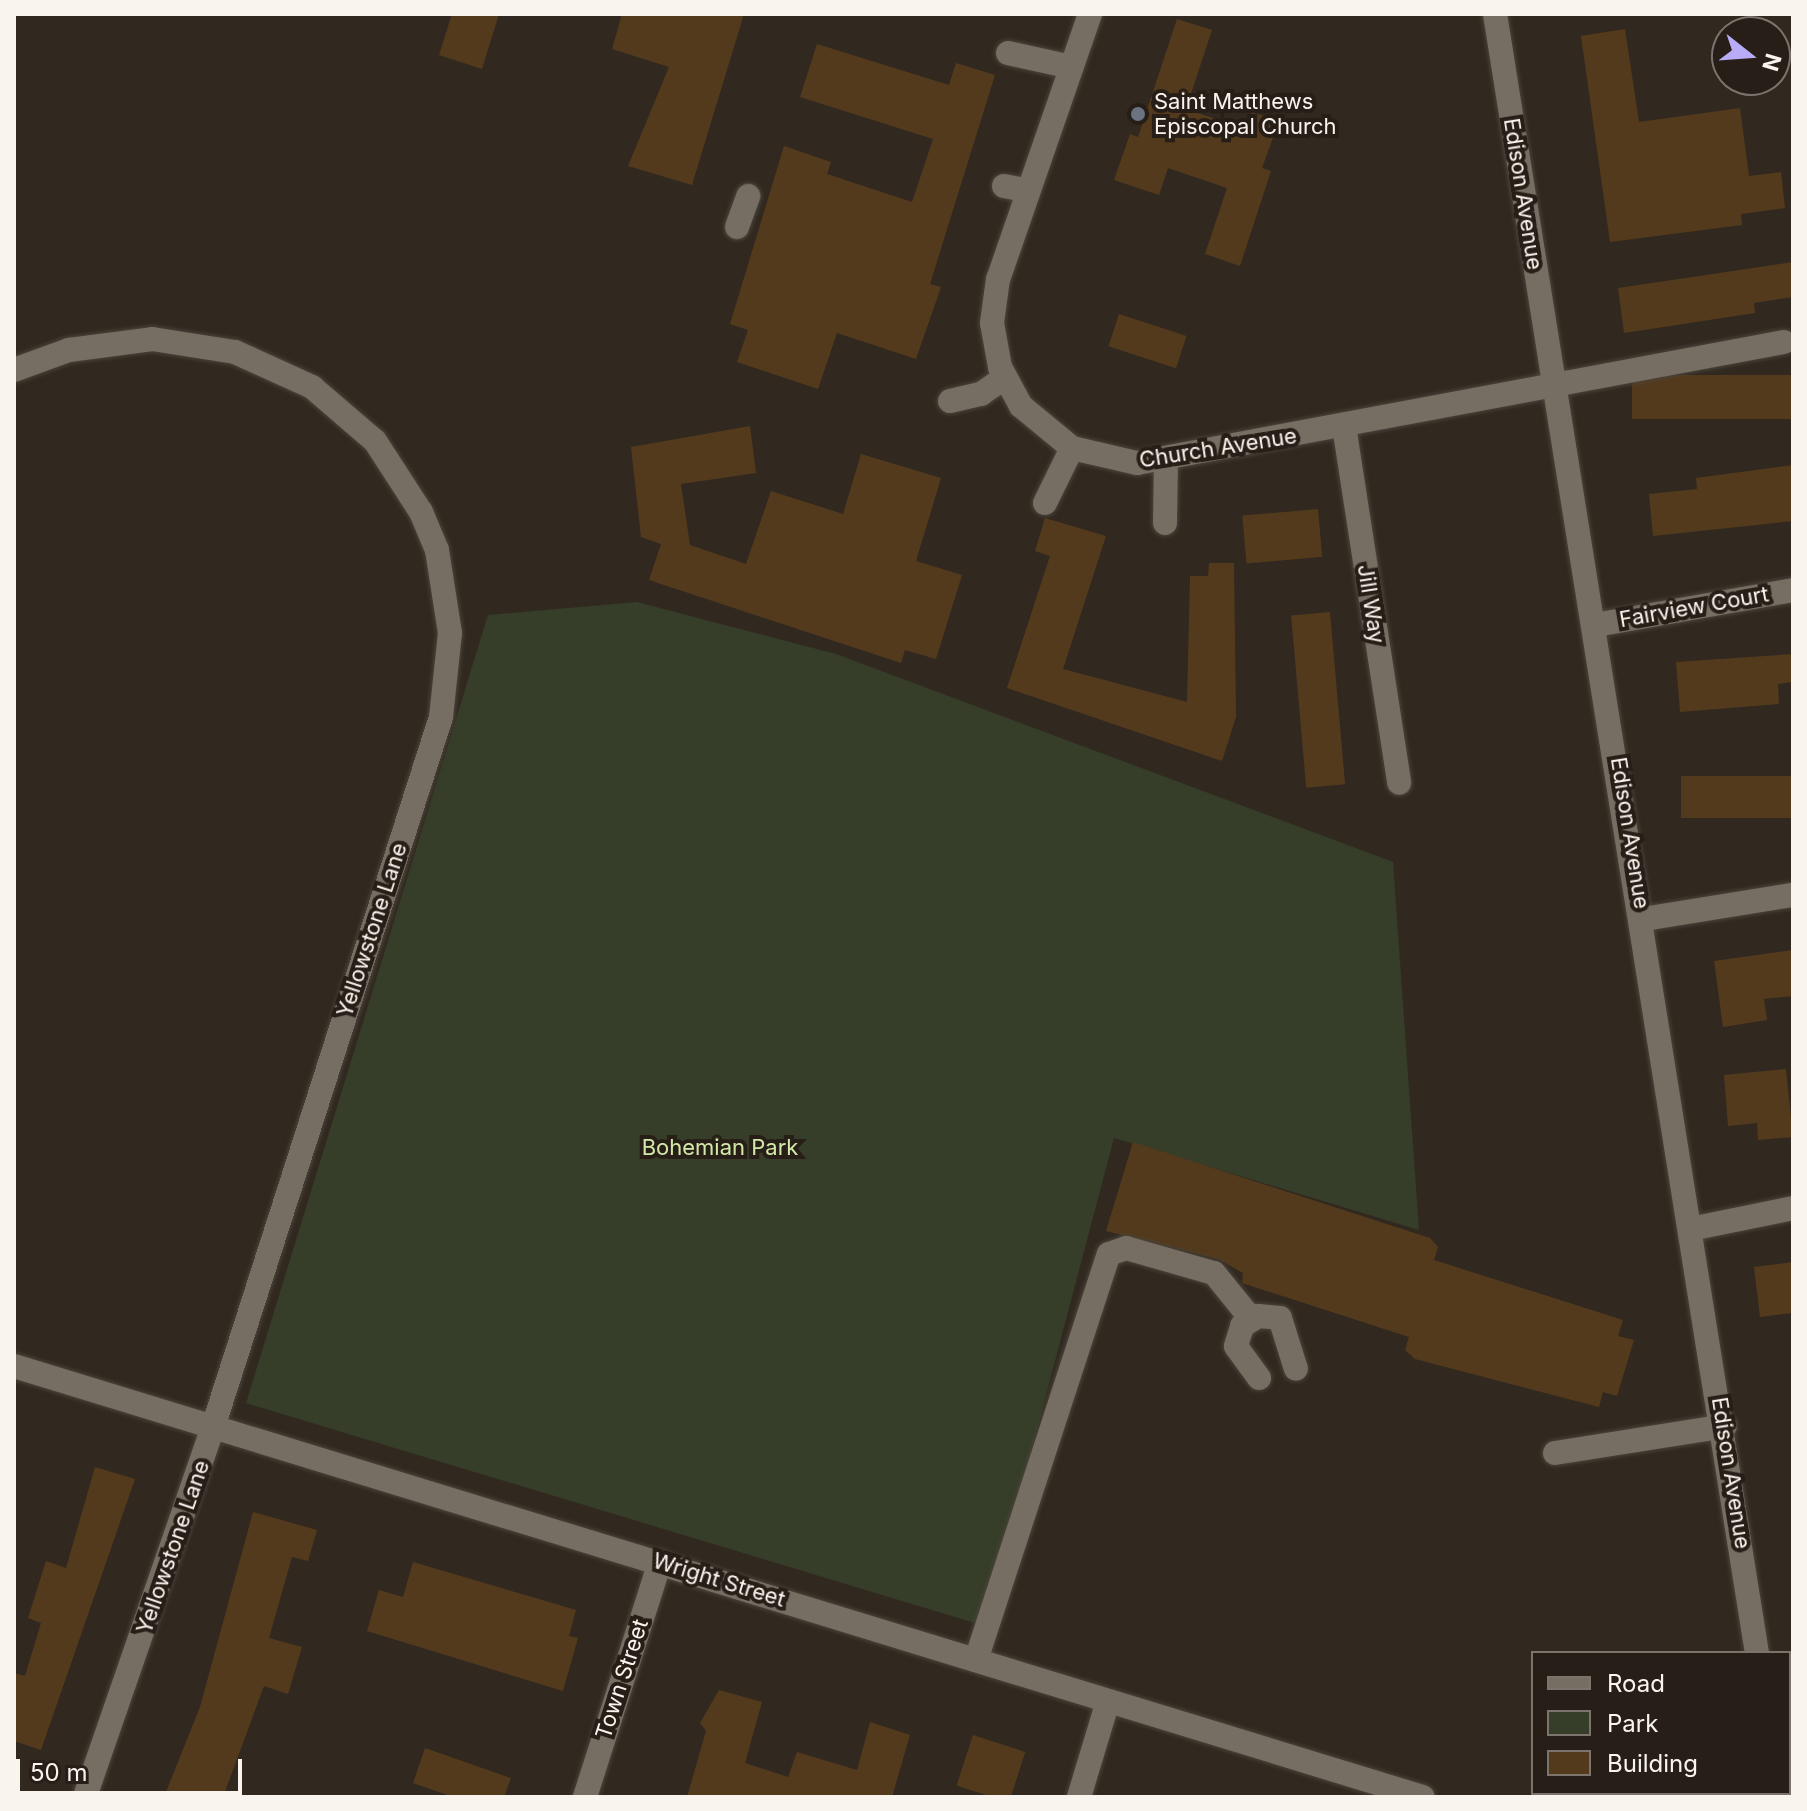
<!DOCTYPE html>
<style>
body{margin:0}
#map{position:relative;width:1807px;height:1811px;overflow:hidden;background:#312920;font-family:Inter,sans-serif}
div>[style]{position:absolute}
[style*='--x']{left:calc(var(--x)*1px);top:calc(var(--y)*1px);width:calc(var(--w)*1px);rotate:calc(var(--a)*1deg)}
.green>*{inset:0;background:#363d28}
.building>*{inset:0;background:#543a1c;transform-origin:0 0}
.roads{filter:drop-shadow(0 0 2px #4a443b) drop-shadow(0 0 2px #4a443b)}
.minor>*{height:24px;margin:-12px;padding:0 12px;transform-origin:12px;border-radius:12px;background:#776e63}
.dots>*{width:22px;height:22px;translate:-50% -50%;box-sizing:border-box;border:4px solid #271f17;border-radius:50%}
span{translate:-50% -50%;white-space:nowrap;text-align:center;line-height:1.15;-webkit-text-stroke:8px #271f17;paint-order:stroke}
.poi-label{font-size:22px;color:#f9f4ee}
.left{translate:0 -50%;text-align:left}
.street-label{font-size:22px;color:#f9f4ee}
.park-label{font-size:22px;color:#d2e8a8}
.frame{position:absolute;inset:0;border:16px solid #f9f4ee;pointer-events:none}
.legend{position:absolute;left:1531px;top:1651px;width:260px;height:144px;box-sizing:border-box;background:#271f17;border:2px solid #7b746d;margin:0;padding:10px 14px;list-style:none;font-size:24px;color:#f9f4ee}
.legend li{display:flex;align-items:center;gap:16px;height:40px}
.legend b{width:40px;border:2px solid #7b746d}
.north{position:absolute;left:1711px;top:16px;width:80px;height:80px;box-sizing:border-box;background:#271f17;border:2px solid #7b746d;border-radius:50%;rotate:107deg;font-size:22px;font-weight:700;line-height:32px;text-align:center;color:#f9f4ee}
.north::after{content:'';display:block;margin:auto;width:28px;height:36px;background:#b8abf7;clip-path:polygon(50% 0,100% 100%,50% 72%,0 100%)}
.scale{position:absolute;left:16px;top:1759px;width:226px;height:36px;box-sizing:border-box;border:4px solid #f9f4ee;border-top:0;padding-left:10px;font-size:24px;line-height:28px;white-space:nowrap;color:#f9f4ee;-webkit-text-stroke:6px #271f17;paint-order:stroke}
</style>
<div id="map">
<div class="green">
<i style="clip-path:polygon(637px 602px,836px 654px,1393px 862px,1419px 1230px,1114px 1138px,985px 1626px,246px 1403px,488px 615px)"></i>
</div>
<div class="building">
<i style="clip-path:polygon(452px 14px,499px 14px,482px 69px,439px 55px)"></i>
<i style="clip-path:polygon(622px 14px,744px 14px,692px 185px,628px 166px,669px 67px,612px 49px)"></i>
<i style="clip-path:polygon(1177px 19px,1212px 30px,1186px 109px,1246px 129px,1252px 112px,1279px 121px,1262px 168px,1271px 171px,1240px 266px,1205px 254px,1227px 188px,1168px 168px,1159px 195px,1114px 180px,1130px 134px,1138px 137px)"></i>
<i style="clip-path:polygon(1625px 29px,1639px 122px,1740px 108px,1749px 176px,1781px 172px,1785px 208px,1741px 214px,1742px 225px,1610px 242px,1581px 36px)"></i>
<i style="clip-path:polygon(817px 44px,949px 85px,956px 63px,995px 75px,930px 284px,941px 287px,916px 359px,837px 333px,818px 389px,737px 362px,748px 330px,730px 324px,784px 146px,831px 162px,827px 174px,912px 202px,933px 139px,800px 97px)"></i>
<i style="clip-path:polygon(1793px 262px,1793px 297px,1754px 303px,1755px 313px,1624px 333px,1618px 288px)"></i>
<i style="left:1119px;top:314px;width:71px;height:34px;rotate:18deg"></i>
<i style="left:1793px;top:375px;width:44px;height:161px;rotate:90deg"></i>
<i style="clip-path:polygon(750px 426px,756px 473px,681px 484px,690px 545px,746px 564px,771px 491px,843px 514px,861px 454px,941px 478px,916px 561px,962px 575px,936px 659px,905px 650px,901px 663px,649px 580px,661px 544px,641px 537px,631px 447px)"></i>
<i style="clip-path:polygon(1793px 465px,1793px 521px,1653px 536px,1649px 494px,1697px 489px,1696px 478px)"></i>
<i style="left:1318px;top:509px;width:48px;height:76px;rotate:85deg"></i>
<i style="clip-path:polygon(1045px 518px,1106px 536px,1063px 669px,1187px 702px,1190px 576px,1208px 576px,1209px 563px,1234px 563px,1236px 717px,1222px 761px,1007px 688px,1050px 556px,1035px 551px)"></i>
<i style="left:1330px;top:612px;width:173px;height:39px;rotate:85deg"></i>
<i style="clip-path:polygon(1793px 654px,1793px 682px,1778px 684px,1779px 704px,1680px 712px,1676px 662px)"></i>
<i style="left:1793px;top:776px;width:42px;height:112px;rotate:90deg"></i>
<i style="clip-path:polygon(1793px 950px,1793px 996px,1764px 999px,1767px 1020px,1723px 1027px,1714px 961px)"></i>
<i style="clip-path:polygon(1786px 1069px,1793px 1137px,1758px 1140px,1757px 1123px,1728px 1126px,1724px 1075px)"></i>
<i style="clip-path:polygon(1133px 1142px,1430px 1238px,1438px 1247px,1434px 1260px,1623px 1320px,1618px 1336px,1634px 1340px,1617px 1396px,1603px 1392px,1599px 1407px,1415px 1359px,1405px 1350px,1409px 1337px,1242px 1283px,1243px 1273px,1218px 1259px,1106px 1231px)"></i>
<i style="clip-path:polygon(1793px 1262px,1793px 1313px,1760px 1317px,1754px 1267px)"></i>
<i style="clip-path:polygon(95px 1467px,135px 1479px,41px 1750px,14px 1741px,14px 1673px,25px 1676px,41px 1623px,28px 1618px,46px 1561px,66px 1568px)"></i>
<i style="clip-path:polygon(253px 1512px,317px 1530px,308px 1561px,292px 1557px,269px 1638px,302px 1647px,288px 1694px,264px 1686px,223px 1797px,164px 1797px,200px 1707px)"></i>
<i style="clip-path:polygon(413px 1562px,576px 1610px,569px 1636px,578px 1638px,563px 1691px,367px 1631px,379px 1590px,403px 1597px)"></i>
<i style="clip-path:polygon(719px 1690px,762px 1702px,745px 1763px,788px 1777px,797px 1752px,857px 1770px,870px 1722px,910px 1735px,892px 1797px,687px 1797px,706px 1731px,700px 1723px)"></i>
<i style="left:973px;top:1735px;width:55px;height:53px;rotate:18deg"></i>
<i style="clip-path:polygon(425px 1748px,511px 1778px,504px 1797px,453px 1797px,413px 1783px)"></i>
</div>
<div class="roads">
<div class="minor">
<i style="--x:1090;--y:14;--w:281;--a:109.1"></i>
<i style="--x:998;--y:279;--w:44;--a:97.8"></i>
<i style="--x:992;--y:323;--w:45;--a:79.7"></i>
<i style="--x:1000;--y:367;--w:44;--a:61.7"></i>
<i style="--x:1021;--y:406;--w:66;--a:39.5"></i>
<i style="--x:1072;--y:448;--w:67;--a:13"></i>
<i style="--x:1137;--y:463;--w:658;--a:-10.59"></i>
<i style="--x:1495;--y:14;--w:1660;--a:80.92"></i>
<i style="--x:1008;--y:53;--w:65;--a:12.5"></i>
<i style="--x:1004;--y:186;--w:25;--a:11"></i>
<i style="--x:737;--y:227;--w:33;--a:-70"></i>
<i style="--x:14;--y:370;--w:59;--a:-20"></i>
<i style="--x:69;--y:350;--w:84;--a:-7.5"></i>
<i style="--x:152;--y:339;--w:84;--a:8.9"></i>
<i style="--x:235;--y:352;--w:85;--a:24.4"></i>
<i style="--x:312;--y:387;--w:83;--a:40.6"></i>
<i style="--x:375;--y:441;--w:85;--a:57.1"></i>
<i style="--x:421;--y:512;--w:41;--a:67.2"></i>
<i style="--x:437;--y:550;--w:84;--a:81.1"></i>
<i style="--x:450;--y:633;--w:84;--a:96.1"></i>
<i style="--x:441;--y:717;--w:746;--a:107.8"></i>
<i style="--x:213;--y:1427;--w:392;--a:109.1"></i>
<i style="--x:950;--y:401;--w:32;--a:-13"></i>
<i style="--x:981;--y:394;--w:29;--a:-35"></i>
<i style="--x:1344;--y:426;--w:361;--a:81.2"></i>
<i style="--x:1045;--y:503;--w:61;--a:-63.9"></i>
<i style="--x:1165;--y:523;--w:65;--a:-89.1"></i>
<i style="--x:1595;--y:625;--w:201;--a:-10"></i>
<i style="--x:1644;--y:919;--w:151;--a:-9.2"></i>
<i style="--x:1690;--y:1229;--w:105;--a:-11.5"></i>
<i style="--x:14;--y:1366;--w:1473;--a:17.01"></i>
<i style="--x:1259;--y:1378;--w:39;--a:-126"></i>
<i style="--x:1236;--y:1346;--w:21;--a:-73"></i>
<i style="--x:1242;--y:1326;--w:19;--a:-32"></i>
<i style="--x:1258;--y:1316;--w:22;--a:5"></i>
<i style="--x:1280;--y:1318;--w:53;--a:72.6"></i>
<i style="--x:1555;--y:1453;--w:172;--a:-9"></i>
<i style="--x:976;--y:1660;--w:427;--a:-71.9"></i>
<i style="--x:1109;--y:1254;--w:18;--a:-19"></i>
<i style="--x:1126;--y:1248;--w:91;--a:15.9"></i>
<i style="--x:1214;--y:1273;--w:60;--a:51"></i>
<i style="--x:1777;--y:1793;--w:4;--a:76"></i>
<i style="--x:585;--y:1797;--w:247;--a:-72.3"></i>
<i style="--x:1079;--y:1797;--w:100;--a:-73.2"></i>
</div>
</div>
<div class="dots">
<i style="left:1138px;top:114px;background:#6b7280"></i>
</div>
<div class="poi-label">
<span class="left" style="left:1154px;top:114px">Saint Matthews<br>Episcopal Church</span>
</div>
<div class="street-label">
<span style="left:1523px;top:194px;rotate:81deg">Edison Avenue</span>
<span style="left:1218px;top:448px;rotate:-9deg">Church Avenue</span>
<span style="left:1371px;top:604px;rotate:81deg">Jill Way</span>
<span style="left:1694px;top:607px;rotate:-10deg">Fairview Court</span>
<span style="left:1630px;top:833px;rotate:81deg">Edison Avenue</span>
<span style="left:372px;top:930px;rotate:-72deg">Yellowstone Lane</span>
<span style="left:1731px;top:1473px;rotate:81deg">Edison Avenue</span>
<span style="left:173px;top:1547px;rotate:-71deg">Yellowstone Lane</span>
<span style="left:719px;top:1580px;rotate:17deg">Wright Street</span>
<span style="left:622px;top:1679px;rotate:-72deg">Town Street</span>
</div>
<div class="park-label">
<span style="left:720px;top:1148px">Bohemian Park</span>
</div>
<div class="frame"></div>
<ul class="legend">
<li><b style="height:10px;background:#776e63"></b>Road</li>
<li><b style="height:22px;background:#363d28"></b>Park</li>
<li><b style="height:22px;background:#543a1c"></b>Building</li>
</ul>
<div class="north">N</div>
<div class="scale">50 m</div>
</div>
